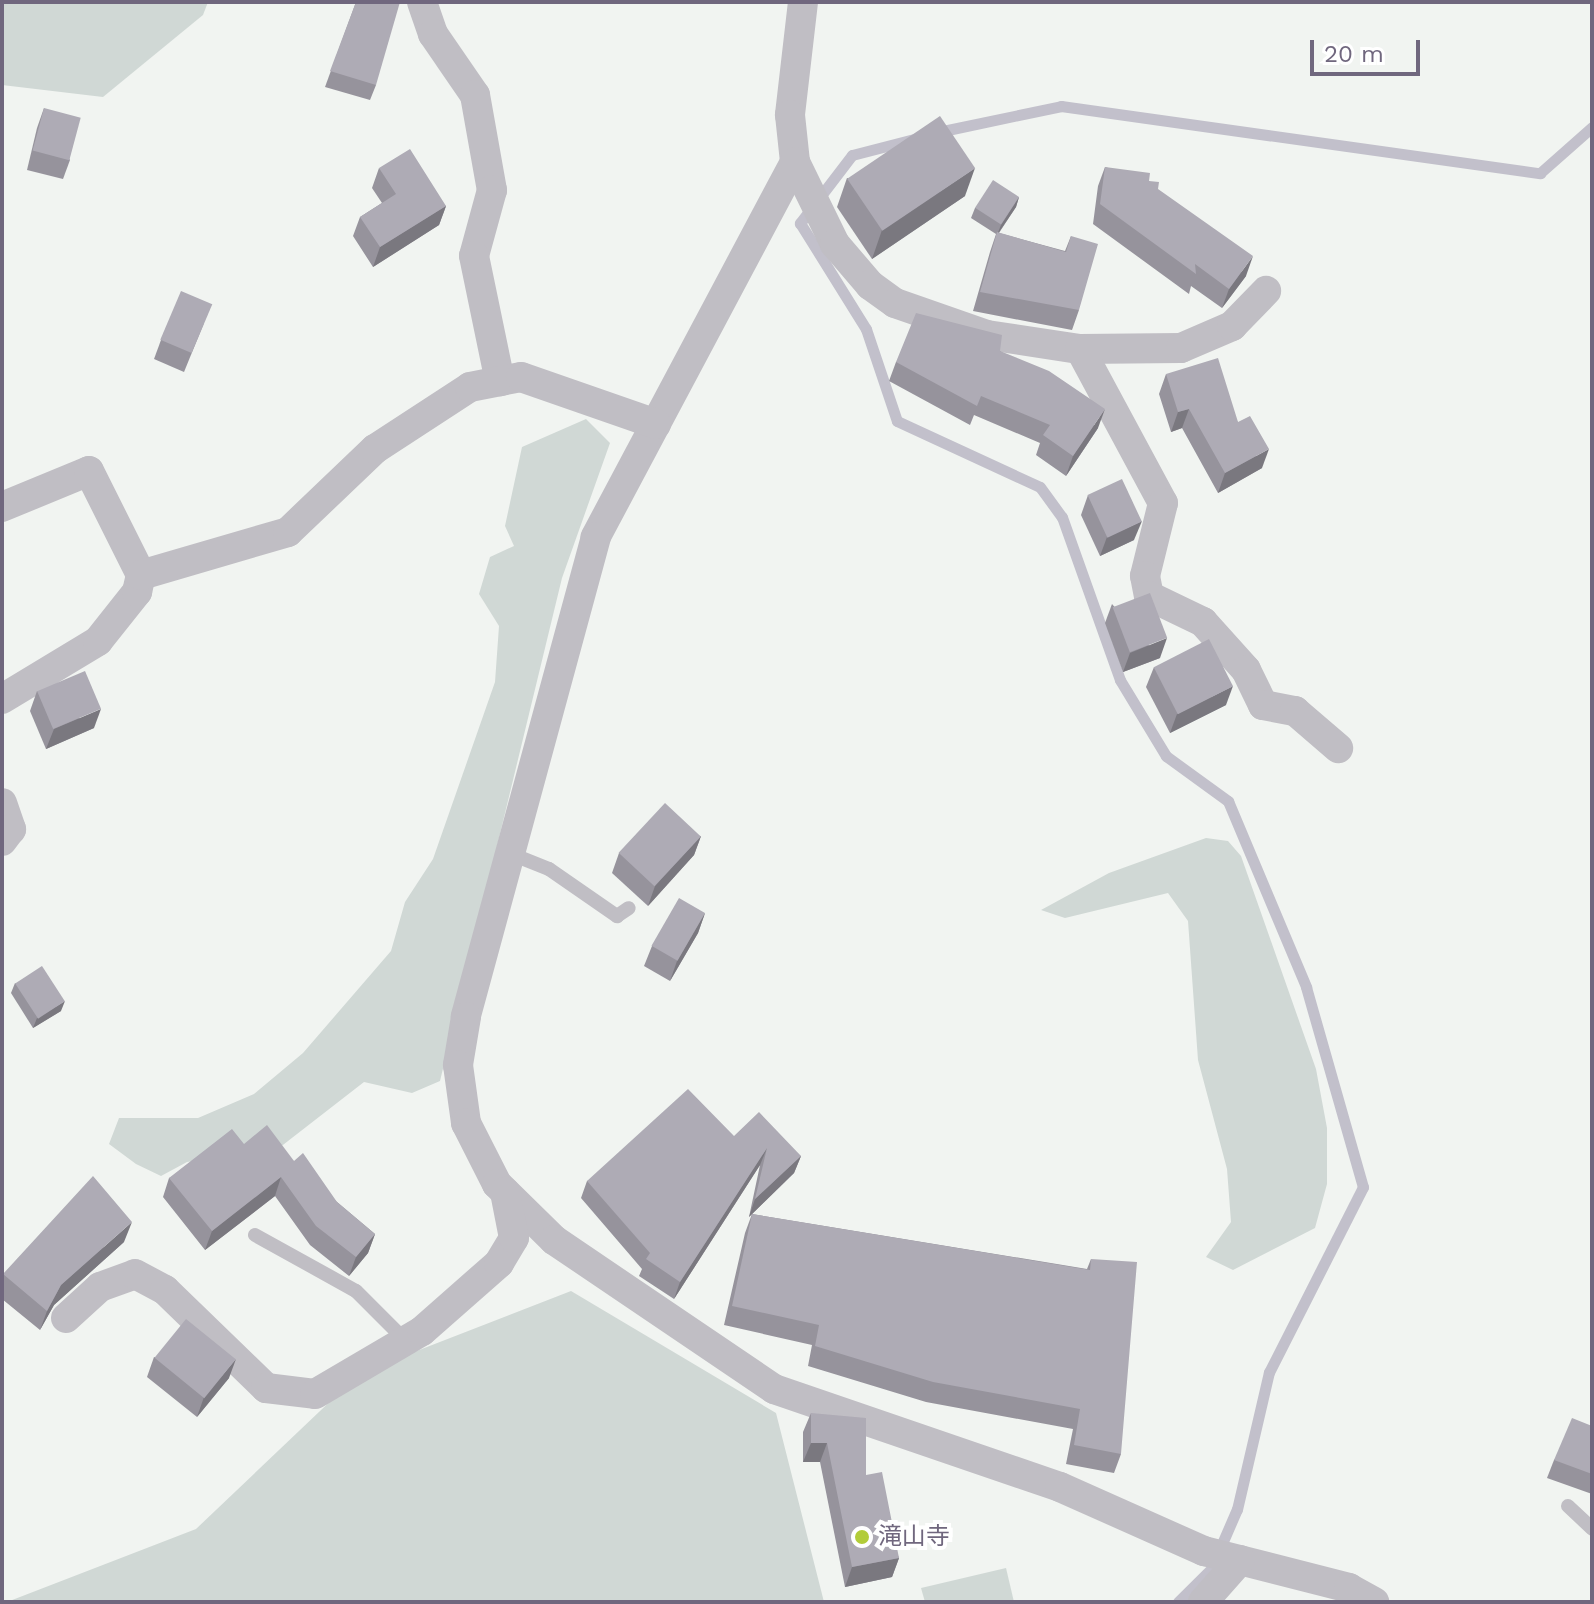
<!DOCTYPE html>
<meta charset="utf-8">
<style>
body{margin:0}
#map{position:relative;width:1594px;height:1604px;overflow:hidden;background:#f1f4f1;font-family:"Work Sans","Noto Sans JP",sans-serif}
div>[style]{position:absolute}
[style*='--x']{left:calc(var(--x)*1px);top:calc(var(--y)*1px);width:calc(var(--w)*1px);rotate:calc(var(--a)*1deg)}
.green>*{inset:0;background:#d0d8d5}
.stream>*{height:11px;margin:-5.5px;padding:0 5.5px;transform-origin:5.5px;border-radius:5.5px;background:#c2c0cb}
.service>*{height:14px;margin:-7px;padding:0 7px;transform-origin:7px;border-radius:7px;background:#c0bec4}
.minor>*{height:30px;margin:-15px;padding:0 15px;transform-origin:15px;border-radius:15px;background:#c0bec4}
.wall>*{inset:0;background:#96939c}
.shaded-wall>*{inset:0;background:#7a787f}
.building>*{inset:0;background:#aeabb5;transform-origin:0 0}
.dots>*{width:22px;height:22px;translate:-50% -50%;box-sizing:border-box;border:4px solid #fff;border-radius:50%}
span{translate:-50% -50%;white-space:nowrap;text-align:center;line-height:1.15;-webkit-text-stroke:8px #fff;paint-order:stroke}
.poi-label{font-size:24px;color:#70677e}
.left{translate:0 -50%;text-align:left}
.frame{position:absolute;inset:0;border:4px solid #70677e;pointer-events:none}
.scale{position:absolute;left:1310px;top:40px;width:110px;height:36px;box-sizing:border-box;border:4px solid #70677e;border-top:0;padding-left:10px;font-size:24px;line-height:28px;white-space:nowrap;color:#70677e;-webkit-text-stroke:6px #fff;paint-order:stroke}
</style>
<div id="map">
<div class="green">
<i style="clip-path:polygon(2px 2px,208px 2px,203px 15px,103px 97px,2px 85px)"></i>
<i style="clip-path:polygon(586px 419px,610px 443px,562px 578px,440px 1081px,412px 1093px,364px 1082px,279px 1148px,187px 1162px,161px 1176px,136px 1164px,109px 1144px,119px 1118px,198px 1118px,254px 1094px,303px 1053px,391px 951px,405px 902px,433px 859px,495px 682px,499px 626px,479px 594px,490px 557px,514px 546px,505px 526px,522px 447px)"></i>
<i style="clip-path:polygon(1206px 838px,1228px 841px,1241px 856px,1316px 1069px,1327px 1128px,1327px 1184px,1315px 1228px,1233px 1270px,1206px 1257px,1231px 1222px,1227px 1169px,1198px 1060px,1188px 921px,1168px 893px,1065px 918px,1041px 910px,1109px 873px)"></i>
<i style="clip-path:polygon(571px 1291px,776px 1413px,824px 1602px,7px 1602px,196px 1529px,360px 1373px)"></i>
<i style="clip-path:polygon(1006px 1568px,1014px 1602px,925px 1602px,921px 1588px)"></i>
</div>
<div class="stream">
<i style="--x:938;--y:132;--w:126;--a:-11.9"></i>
<i style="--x:1061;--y:106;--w:484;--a:8"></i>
<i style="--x:1540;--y:173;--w:69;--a:-41.5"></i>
<i style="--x:914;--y:139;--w:64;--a:165.5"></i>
<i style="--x:852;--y:155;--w:86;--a:127.4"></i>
<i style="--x:800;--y:223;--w:125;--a:58.1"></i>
<i style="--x:866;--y:329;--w:97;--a:71.4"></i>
<i style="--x:897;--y:421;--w:157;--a:24.8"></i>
<i style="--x:1040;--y:487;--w:37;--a:54"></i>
<i style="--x:1062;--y:517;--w:173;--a:70.4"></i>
<i style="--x:1120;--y:680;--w:89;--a:58.8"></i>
<i style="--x:1166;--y:756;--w:77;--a:36"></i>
<i style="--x:1228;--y:801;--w:202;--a:67.2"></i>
<i style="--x:1306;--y:987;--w:208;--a:74.1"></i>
<i style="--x:1363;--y:1187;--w:208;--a:116.9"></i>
<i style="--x:1269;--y:1372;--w:141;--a:103.1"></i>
<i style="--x:1237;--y:1509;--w:48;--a:113.4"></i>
<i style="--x:1178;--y:1602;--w:47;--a:-45"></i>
</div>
<div class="service">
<i style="--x:509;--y:853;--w:43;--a:21.8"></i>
<i style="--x:549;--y:869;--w:83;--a:34.7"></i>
<i style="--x:617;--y:916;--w:14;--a:-34"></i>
<i style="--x:255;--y:1235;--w:115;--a:29"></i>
<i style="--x:356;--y:1291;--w:71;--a:45"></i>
<i style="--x:1568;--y:1506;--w:33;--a:43"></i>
</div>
<div class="minor">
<i style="--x:422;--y:2;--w:34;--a:71"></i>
<i style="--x:433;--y:34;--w:74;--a:55.5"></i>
<i style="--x:475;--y:95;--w:97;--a:79.9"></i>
<i style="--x:492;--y:190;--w:68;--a:105.3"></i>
<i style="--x:474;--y:256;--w:128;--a:78.3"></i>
<i style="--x:803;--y:2;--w:114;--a:96.6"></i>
<i style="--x:790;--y:115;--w:47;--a:83.9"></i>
<i style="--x:795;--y:162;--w:425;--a:118"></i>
<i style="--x:596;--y:537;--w:497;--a:105.2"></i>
<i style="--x:466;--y:1017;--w:49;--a:99.5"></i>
<i style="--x:458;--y:1065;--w:59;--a:82.1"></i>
<i style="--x:466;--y:1123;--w:68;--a:63.1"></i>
<i style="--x:497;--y:1184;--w:80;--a:44.5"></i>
<i style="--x:554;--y:1240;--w:266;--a:34.1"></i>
<i style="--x:774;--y:1389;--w:302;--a:18.9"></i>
<i style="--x:1060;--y:1487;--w:158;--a:24"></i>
<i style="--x:1204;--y:1551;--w:150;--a:14.3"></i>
<i style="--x:1349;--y:1588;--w:29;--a:29"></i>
<i style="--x:795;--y:162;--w:91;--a:64"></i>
<i style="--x:835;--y:244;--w:54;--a:49.5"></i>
<i style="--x:870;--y:285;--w:31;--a:36"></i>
<i style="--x:895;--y:303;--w:97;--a:19.2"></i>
<i style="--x:987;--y:335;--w:94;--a:8.6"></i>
<i style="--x:1080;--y:349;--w:101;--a:-0.6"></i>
<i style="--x:1181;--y:348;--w:56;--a:-23.3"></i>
<i style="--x:1232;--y:326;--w:49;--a:-45.8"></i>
<i style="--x:1080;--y:349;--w:175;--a:61.7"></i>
<i style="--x:1163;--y:503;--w:75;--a:103.9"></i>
<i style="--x:1145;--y:576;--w:20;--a:79"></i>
<i style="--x:1149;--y:596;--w:60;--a:25.7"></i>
<i style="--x:1203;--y:622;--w:64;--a:48.1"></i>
<i style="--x:1246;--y:670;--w:39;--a:64"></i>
<i style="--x:1263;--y:705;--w:33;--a:11"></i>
<i style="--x:1295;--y:711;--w:57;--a:40.7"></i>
<i style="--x:2;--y:507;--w:94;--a:-22.5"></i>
<i style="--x:89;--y:471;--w:116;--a:63.4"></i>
<i style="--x:2;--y:699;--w:112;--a:-31.1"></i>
<i style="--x:98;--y:641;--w:63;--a:-51.5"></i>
<i style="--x:137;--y:592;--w:17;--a:-77"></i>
<i style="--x:141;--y:575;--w:153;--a:-16.3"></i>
<i style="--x:288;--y:532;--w:120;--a:-43.7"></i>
<i style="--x:375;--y:449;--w:113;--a:-33.1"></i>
<i style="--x:470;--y:387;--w:52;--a:-11.1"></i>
<i style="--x:521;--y:377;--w:143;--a:19.2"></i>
<i style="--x:2;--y:803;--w:28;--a:71"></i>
<i style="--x:11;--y:829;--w:15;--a:127"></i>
<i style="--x:66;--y:1318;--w:46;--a:-42.4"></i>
<i style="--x:100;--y:1287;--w:37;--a:-20"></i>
<i style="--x:135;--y:1274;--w:34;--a:28"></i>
<i style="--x:165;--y:1290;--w:141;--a:44.1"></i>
<i style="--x:266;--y:1388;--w:49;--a:7"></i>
<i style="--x:315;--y:1394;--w:124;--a:-30.5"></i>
<i style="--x:422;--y:1331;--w:103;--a:-41.4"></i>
<i style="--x:499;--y:1263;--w:29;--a:-59"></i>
<i style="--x:514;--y:1238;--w:47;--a:-101.1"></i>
<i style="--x:1203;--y:1602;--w:56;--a:-48.6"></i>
</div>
<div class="wall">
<i style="clip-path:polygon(356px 2px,376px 85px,370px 100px,325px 87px)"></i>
<i style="clip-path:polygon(44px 108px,70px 160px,63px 179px,27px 170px,37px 128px)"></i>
<i style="clip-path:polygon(1105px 167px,1149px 181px,1246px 276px,1222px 308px,1191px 286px,1189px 294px,1093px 224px,1098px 186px)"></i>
<i style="clip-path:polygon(379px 168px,446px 206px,439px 225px,373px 267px,353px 236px,360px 217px,382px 203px,372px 188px)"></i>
<i style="clip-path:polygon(847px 178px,965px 196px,872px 259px,837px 207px)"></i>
<i style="clip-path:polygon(1019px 197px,1016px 207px,999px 233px,1065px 251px,1071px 236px,1079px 310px,1072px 330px,973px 311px,990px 252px,996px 234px,971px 218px,975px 208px)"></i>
<i style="clip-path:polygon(204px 323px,184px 372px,154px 359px,161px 340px)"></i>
<i style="clip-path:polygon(1000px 351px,1098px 428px,1066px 476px,1036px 455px,1040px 443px,974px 415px,970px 425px,889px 381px,896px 362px)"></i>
<i style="clip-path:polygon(1166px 374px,1238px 422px,1262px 468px,1218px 493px,1182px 428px,1171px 432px,1159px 394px)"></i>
<i style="clip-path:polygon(1088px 495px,1134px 540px,1100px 556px,1081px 515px)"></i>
<i style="clip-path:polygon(1112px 604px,1160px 658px,1123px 672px,1105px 623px)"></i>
<i style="clip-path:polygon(1154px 667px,1226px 705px,1170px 733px,1146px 687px)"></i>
<i style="clip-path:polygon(37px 691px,94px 728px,46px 749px,30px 711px)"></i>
<i style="clip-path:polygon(701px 836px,694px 855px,648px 906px,612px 873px,619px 853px)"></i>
<i style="clip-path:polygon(705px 913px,698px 933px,670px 981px,644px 966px,652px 946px)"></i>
<i style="clip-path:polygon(15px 983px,61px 1011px,33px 1028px,11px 993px)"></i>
<i style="clip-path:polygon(734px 1136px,801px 1156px,794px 1173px,749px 1217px,760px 1165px,674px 1299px,639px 1276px,642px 1269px,581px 1198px,587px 1181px)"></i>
<i style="clip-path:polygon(244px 1144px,294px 1161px,337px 1202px,375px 1234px,368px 1253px,349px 1276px,310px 1245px,275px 1196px,205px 1250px,163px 1197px,169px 1178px)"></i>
<i style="clip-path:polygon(752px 1214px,1087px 1269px,1091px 1259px,1121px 1454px,1114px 1473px,1066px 1464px,1073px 1429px,926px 1402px,808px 1366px,812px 1345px,724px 1325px,745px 1233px)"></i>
<i style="clip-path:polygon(124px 1242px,54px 1305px,40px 1330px,2px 1299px,3px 1274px)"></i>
<i style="clip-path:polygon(154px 1357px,229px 1378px,197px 1417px,147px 1377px)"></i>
<i style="clip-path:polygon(811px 1413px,866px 1475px,899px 1558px,892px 1577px,845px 1587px,820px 1462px,803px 1462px,803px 1432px)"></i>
<i style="clip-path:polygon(1592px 1426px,1592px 1494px,1547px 1478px,1554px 1460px)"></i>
</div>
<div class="shaded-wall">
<i style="clip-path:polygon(975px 168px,965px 196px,872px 259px,882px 230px)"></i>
<i style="clip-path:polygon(1019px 197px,1016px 207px,997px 235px,1001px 225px)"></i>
<i style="clip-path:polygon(446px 206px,439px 225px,373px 267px,380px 247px)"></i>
<i style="clip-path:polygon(1253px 256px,1246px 276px,1222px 308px,1229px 289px)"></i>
<i style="clip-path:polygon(1105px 409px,1098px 428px,1066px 476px,1073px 456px)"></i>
<i style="clip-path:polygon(1189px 409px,1182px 428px,1171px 432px,1178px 412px)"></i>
<i style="clip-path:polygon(1269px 449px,1262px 468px,1218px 493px,1225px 473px)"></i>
<i style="clip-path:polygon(1142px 521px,1134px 540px,1100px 556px,1107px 537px)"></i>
<i style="clip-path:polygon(1167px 638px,1160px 658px,1123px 672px,1130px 653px)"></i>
<i style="clip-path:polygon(1233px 686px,1226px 705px,1170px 733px,1177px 714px)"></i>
<i style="clip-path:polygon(101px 709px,94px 728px,46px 749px,54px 729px)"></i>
<i style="clip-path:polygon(701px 836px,694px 855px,648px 906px,655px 886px)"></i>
<i style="clip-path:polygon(705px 913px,698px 933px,670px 981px,677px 961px)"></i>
<i style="clip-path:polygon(65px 1001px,61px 1011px,33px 1028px,37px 1018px)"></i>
<i style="clip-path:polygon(767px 1148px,760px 1165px,674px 1299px,680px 1282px)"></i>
<i style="clip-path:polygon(801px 1156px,794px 1173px,749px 1217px,755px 1199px)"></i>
<i style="clip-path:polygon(281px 1177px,275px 1196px,205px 1250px,212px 1231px)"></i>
<i style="clip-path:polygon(132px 1222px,124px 1242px,54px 1305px,40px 1330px,47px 1311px,61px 1285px)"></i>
<i style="clip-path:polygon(375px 1234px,368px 1253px,349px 1276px,356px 1257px)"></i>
<i style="clip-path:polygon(236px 1359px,229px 1378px,197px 1417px,204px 1397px)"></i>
<i style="clip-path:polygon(811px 1443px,827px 1443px,820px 1462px,803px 1462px)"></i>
<i style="clip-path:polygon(899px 1558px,892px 1577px,845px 1587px,852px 1567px)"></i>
</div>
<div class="building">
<i style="clip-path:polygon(356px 2px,400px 2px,376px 85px,330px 71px)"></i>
<i style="left:44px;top:108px;width:38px;height:44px;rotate:15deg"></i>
<i style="left:940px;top:116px;width:63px;height:112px;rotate:56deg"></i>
<i style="clip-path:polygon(410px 149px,446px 206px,380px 247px,360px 217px,396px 194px,379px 168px)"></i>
<i style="clip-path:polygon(1105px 167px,1150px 173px,1149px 181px,1159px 182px,1158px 189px,1253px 256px,1229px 289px,1195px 264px,1196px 274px,1100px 204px)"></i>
<i style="left:993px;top:180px;width:31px;height:33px;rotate:33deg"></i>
<i style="clip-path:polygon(997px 232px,1066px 252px,1071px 236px,1098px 244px,1079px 310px,980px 292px)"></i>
<i style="left:181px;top:291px;width:34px;height:53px;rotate:23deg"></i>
<i style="clip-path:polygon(916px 313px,1002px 335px,1000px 351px,1049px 371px,1105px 409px,1073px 456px,1043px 435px,1050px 425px,981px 396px,977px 406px,896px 362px)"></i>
<i style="clip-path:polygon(1218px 358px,1238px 422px,1250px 416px,1269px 449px,1225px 473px,1189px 409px,1178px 412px,1166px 374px)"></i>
<i style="left:1122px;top:479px;width:47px;height:38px;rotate:65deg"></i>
<i style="left:1150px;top:593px;width:48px;height:40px;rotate:69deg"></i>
<i style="left:1209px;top:639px;width:53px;height:62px;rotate:63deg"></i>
<i style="left:85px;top:671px;width:41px;height:52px;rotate:67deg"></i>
<i style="left:665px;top:803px;width:49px;height:68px;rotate:43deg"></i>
<i style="left:679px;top:898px;width:30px;height:55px;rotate:30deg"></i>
<i style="left:42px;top:966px;width:42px;height:32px;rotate:57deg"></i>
<i style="clip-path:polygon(688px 1089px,734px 1136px,759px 1112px,801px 1156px,755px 1199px,767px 1148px,680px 1282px,646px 1259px,650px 1253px,587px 1181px)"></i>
<i style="clip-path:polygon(267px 1125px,294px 1161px,303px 1153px,337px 1202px,375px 1234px,356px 1257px,316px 1226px,281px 1177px,212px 1231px,169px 1178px,232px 1129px,244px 1144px)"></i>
<i style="clip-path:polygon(93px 1176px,132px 1222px,61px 1285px,47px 1311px,3px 1274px)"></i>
<i style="clip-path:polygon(752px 1214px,1090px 1270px,1091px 1259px,1137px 1262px,1121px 1454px,1074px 1445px,1080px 1409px,933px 1382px,815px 1346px,819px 1325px,732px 1306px)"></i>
<i style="left:186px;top:1319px;width:64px;height:50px;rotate:39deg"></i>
<i style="clip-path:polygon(811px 1413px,866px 1418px,866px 1475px,882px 1472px,899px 1558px,852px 1567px,827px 1443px,811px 1443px)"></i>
<i style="clip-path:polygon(1572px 1418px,1592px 1426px,1592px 1474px,1554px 1460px)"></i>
</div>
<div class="dots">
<i style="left:862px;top:1537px;background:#b2cc39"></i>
</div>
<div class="poi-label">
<span class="left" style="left:878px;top:1537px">滝山寺</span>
</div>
<div class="frame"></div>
<div class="scale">20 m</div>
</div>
